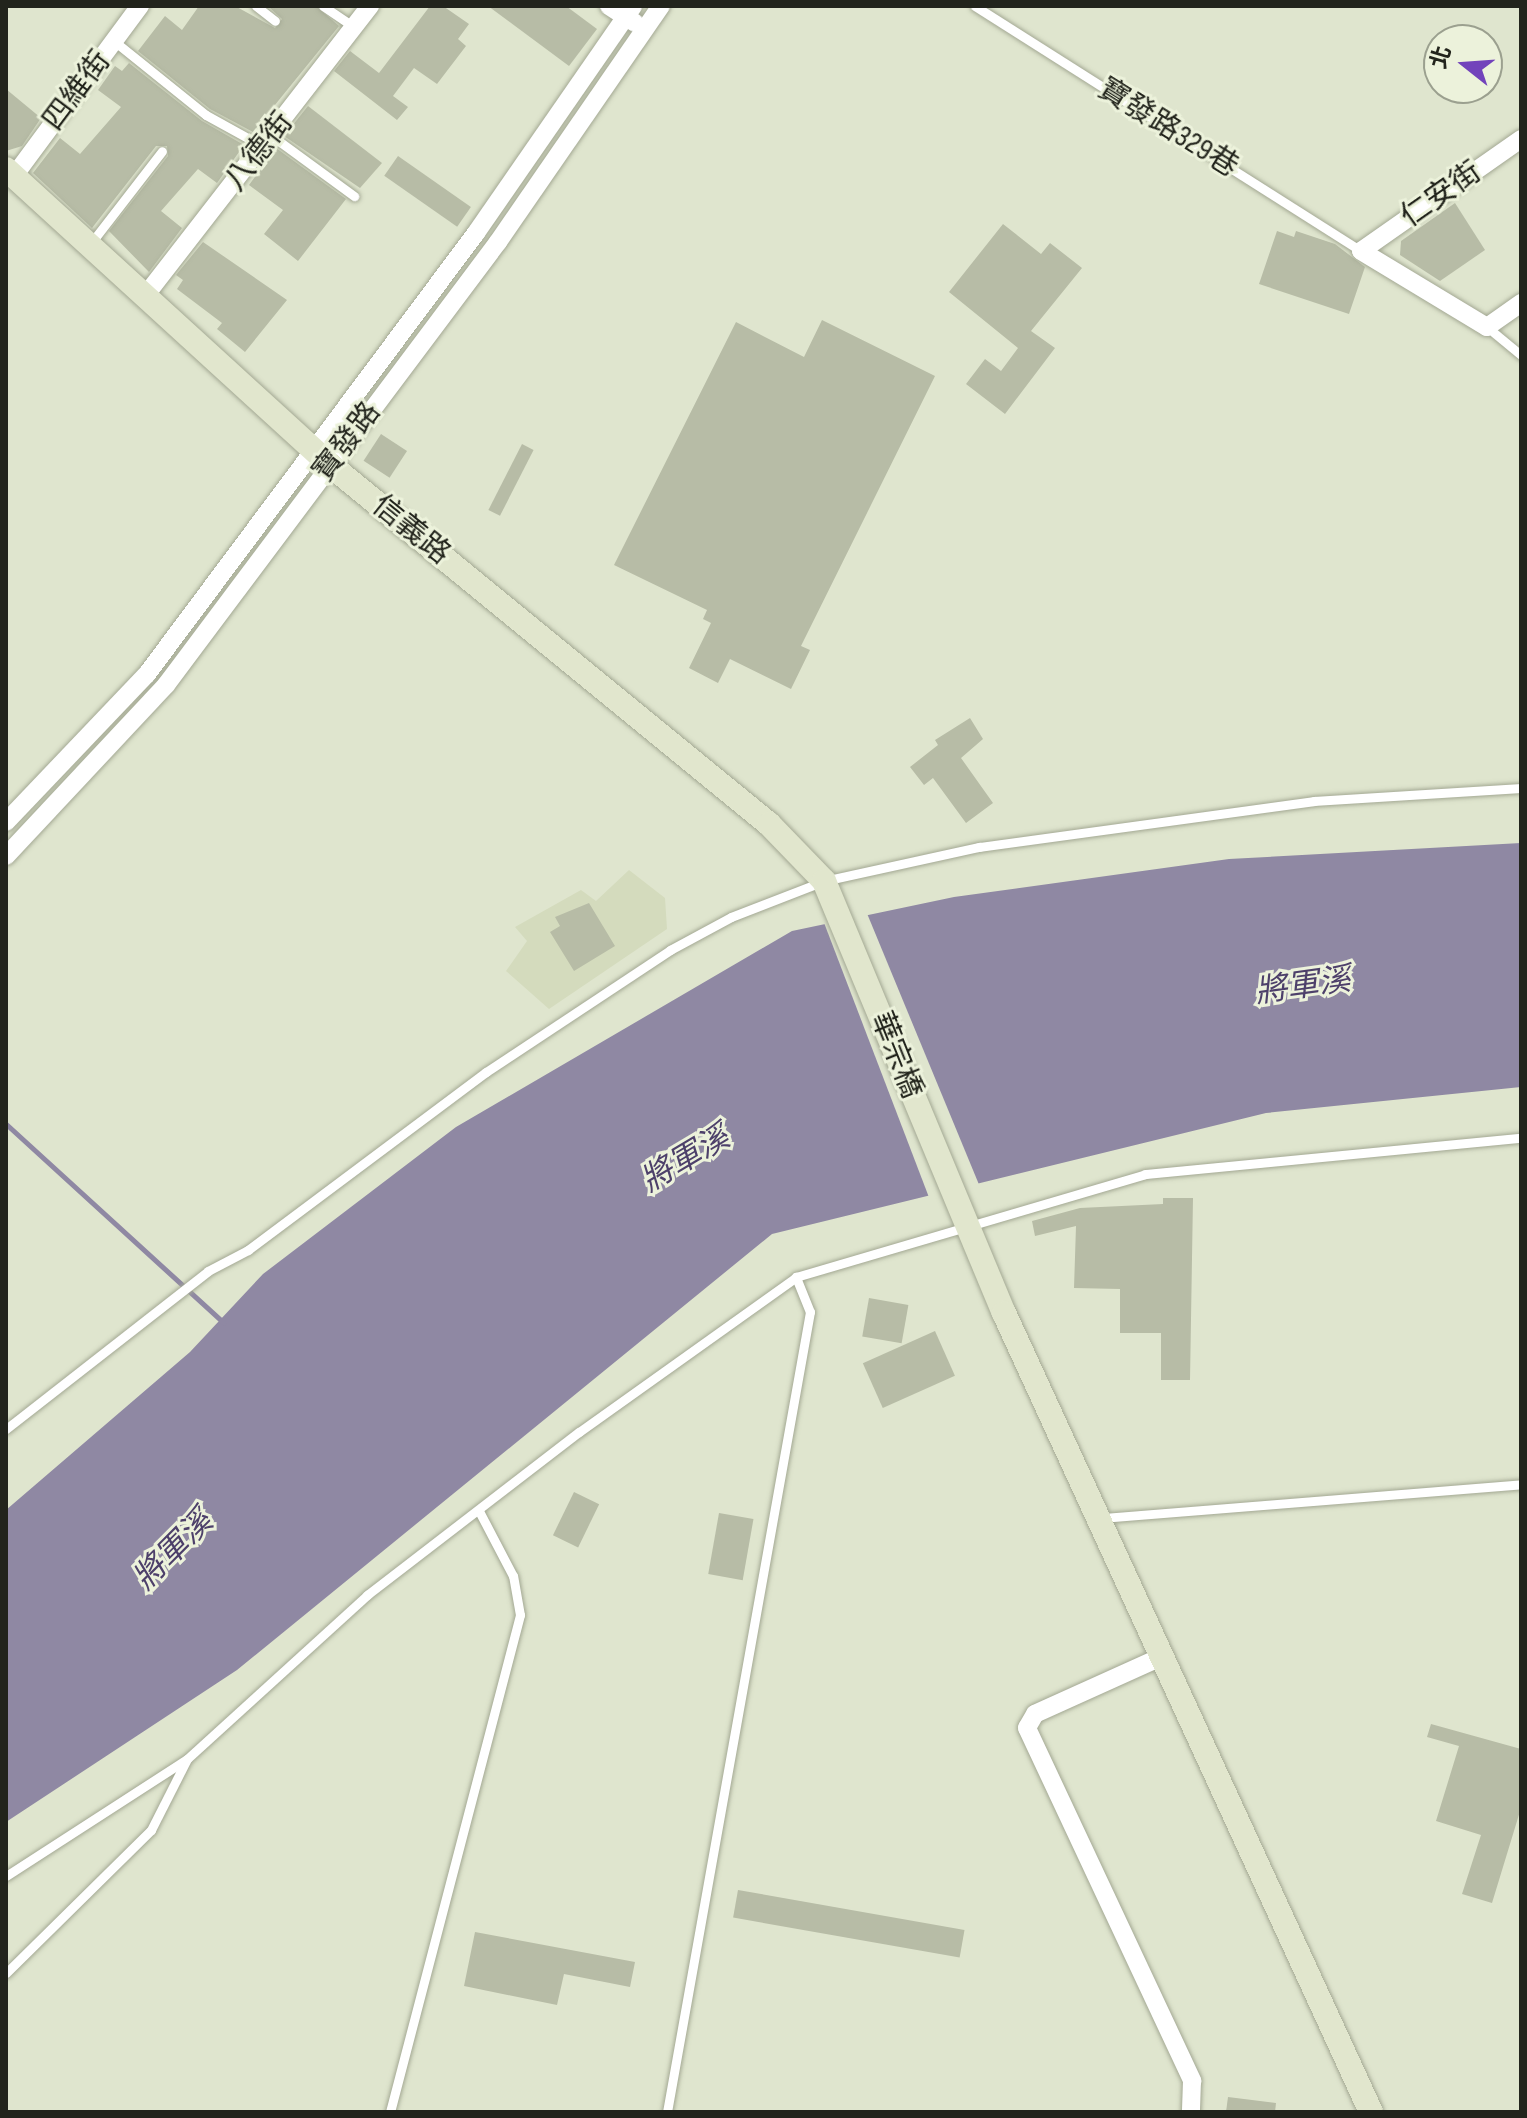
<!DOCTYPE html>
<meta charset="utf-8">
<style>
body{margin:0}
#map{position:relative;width:1527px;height:2118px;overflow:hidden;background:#dfe5ce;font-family:"Sofia Sans Condensed","Noto Sans TC",sans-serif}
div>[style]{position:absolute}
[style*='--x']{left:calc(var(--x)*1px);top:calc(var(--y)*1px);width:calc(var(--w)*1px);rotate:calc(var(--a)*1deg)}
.built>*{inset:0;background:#d4dbbd}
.water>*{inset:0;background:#8f88a3}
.pier>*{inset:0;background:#dfe5ce}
.stream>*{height:5px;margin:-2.5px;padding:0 2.5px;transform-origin:2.5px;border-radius:2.5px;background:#8f88a3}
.building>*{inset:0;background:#b7bca6;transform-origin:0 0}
.roads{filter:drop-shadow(0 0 2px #a3a893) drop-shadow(0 0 2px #a3a893)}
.lane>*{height:9px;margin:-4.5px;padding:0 4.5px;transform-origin:4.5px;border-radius:4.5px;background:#fff}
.street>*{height:18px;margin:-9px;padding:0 9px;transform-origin:9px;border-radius:9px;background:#fff}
.secondary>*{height:24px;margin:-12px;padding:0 12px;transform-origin:12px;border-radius:12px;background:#e1e6cd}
span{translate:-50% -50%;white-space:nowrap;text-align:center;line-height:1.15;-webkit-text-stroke:6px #ecf2db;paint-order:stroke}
.street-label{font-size:30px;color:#22241c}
.water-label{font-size:32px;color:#4d406a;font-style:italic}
.frame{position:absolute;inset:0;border:8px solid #22241c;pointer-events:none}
.north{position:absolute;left:1423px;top:24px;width:80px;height:80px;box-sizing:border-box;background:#ecf2db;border:2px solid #9ba08f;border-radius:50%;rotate:287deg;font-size:22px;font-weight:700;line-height:32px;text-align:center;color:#22241c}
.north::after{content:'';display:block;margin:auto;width:28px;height:36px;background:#7243bb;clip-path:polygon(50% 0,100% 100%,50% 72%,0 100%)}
</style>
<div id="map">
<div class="built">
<i style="clip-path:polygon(629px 870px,665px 898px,667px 929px,549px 1009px,506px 971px,527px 941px,515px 927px,581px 890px,596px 901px)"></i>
</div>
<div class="water">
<i style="clip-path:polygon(1521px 843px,1521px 1087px,1266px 1113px,772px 1234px,237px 1670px,6px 1822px,6px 1510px,190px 1352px,263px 1274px,456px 1127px,792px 931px,954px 897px,1229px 859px)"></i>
</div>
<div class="pier">
<i style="clip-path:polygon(866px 911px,980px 1187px,930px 1200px,823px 920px)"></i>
</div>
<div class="stream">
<i style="--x:6;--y:1124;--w:295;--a:42.4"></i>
</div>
<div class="building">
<i style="clip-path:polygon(199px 6px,235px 6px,275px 28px,282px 19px,268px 6px,316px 6px,339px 26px,253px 132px,210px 109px,138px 51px,165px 16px,182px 30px)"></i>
<i style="clip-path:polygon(430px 6px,443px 6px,469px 24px,458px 39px,466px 46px,437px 84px,414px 68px,393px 96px,408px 107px,397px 120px,334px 71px,350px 51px,379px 73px)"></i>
<i style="clip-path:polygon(488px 6px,566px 6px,597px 29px,569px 66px)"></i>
<i style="clip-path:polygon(129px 63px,202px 121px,244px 145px,217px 183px,198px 169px,161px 211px,182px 228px,149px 272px,109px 231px,168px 156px,167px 146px,156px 146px,92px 228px,33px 173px,60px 138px,80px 154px,121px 107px,98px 90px,115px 66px,122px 71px)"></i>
<i style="clip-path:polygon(6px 89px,41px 118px,22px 146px,6px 151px)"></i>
<i style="clip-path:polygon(308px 106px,382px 163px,360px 188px,284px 136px)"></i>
<i style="clip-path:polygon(276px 148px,346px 199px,298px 261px,264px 234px,283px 210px,249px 185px)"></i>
<i style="left:398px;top:156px;width:89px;height:24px;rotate:35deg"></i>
<i style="clip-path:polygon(1455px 203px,1485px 250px,1440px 281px,1400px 255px,1401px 241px)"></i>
<i style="clip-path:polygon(1003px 224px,1041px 254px,1050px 243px,1082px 268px,1031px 331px,1055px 348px,1005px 414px,966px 384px,985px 359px,1001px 371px,1018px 348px,949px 292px)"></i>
<i style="clip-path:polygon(1277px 231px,1294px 237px,1296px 231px,1335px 244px,1365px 267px,1349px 314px,1259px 284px)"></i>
<i style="clip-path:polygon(203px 242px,287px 300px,245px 352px,217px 329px,222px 323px,177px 289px,183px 280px,176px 275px)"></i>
<i style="clip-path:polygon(822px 320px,935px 376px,801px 646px,810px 650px,791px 689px,730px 659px,718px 683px,689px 668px,711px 623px,703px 619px,707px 610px,614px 565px,736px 322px,804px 357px)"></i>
<i style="left:381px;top:434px;width:31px;height:32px;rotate:33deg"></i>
<i style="left:522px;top:444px;width:13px;height:74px;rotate:27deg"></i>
<i style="clip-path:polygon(970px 718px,983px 739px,961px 758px,993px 803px,966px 823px,933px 778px,924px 785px,910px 767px,938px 745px,935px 740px)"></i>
<i style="clip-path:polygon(589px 903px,615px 946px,574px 971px,550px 932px,560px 926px,555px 917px)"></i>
<i style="clip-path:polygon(1163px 1198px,1193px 1198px,1190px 1380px,1161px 1380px,1161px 1333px,1120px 1333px,1120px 1289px,1074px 1288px,1076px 1226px,1035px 1236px,1032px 1221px,1080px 1208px,1163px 1204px)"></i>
<i style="left:869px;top:1298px;width:40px;height:39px;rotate:10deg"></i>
<i style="left:935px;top:1331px;width:49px;height:79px;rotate:66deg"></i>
<i style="left:574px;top:1492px;width:28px;height:48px;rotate:26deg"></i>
<i style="left:719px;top:1513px;width:35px;height:62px;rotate:10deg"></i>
<i style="clip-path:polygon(1431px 1724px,1521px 1749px,1521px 1808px,1492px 1903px,1462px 1894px,1481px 1835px,1436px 1821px,1459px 1746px,1427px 1737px)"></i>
<i style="left:738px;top:1890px;width:230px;height:28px;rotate:10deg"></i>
<i style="clip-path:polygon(475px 1932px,635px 1962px,630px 1987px,564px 1974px,557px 2005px,464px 1986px)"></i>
<i style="clip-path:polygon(1228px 2097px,1276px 2103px,1275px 2112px,1226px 2112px)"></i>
</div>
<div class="roads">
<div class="lane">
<i style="--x:256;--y:6;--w:24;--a:38"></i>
<i style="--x:323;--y:6;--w:37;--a:34"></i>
<i style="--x:975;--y:6;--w:457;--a:32.4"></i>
<i style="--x:114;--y:41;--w:118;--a:38.8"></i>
<i style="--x:206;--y:115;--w:66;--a:28.9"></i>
<i style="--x:272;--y:136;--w:102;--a:36.2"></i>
<i style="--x:91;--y:243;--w:116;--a:-52.3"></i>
<i style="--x:1487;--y:327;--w:44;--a:39.5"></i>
<i style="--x:6;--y:1429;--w:256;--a:-38"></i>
<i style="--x:208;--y:1271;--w:45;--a:-27.7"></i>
<i style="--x:248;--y:1250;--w:297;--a:-36.8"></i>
<i style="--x:486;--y:1072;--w:221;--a:-33.5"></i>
<i style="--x:670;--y:950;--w:69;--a:-28.4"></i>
<i style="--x:731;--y:917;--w:100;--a:-21.2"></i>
<i style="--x:824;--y:881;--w:159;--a:-12.4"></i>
<i style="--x:979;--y:847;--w:338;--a:-7.8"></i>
<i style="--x:1314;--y:801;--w:207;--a:-3.6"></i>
<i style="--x:1102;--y:1518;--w:420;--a:-4.6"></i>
<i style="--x:6;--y:1876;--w:216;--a:-32.9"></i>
<i style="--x:187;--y:1759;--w:244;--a:-42.3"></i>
<i style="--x:367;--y:1595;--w:267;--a:-37.6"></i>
<i style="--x:579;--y:1432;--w:267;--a:-35.5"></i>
<i style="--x:796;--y:1277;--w:364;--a:-16.4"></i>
<i style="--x:1145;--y:1174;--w:378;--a:-5.5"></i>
<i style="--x:6;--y:1973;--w:204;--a:-44.6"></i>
<i style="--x:151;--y:1830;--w:77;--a:-63.1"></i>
<i style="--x:390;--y:2112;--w:514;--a:-75.34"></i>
<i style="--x:520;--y:1615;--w:40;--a:-100"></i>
<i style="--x:513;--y:1576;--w:73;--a:-117.6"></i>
<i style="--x:667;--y:2112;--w:813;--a:-79.87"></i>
<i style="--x:810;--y:1312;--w:38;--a:-112"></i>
</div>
<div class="street">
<i style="--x:609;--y:6;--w:31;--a:33"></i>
<i style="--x:1521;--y:139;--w:195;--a:145"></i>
<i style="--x:1361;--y:251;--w:147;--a:31.1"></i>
<i style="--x:1487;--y:327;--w:42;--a:-35.2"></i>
<i style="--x:14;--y:176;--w:212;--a:-53.5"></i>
<i style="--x:145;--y:296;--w:367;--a:-52.2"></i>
<i style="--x:6;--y:822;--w:204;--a:-46.4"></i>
<i style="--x:147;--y:674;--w:550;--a:-53.28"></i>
<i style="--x:476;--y:233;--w:276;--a:-55.3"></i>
<i style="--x:6;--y:856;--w:234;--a:-46.9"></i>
<i style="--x:166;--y:685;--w:554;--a:-53.15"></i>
<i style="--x:498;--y:242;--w:287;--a:-55.4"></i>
<i style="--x:1161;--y:1657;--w:138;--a:155.7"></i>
<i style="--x:1035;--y:1714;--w:16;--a:120"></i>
<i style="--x:1027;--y:1728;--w:390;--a:64.9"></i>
<i style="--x:1192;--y:2081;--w:31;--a:92"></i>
</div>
<div class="secondary">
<i style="--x:6;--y:169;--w:437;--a:42.4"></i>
<i style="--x:329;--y:464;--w:569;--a:39.29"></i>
<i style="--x:769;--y:824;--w:79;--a:46"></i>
<i style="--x:824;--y:881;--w:468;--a:67.4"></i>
<i style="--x:1004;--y:1313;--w:879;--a:65.33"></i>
</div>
</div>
<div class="street-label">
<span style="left:77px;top:91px;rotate:-53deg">四維街</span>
<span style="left:1168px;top:128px;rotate:32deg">寶發路329巷</span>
<span style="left:259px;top:152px;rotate:-52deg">八德街</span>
<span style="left:1441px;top:195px;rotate:-35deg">仁安街</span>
<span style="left:347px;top:442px;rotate:-53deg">寶發路</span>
<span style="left:411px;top:530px;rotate:39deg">信義路</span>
<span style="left:896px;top:1055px;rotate:68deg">華宗橋</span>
</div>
<div class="water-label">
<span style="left:1303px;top:987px;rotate:-8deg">將軍溪</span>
<span style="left:686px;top:1160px;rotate:-31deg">將軍溪</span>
<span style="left:174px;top:1551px;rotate:-45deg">將軍溪</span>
</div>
<div class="frame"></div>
<div class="north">北</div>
</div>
